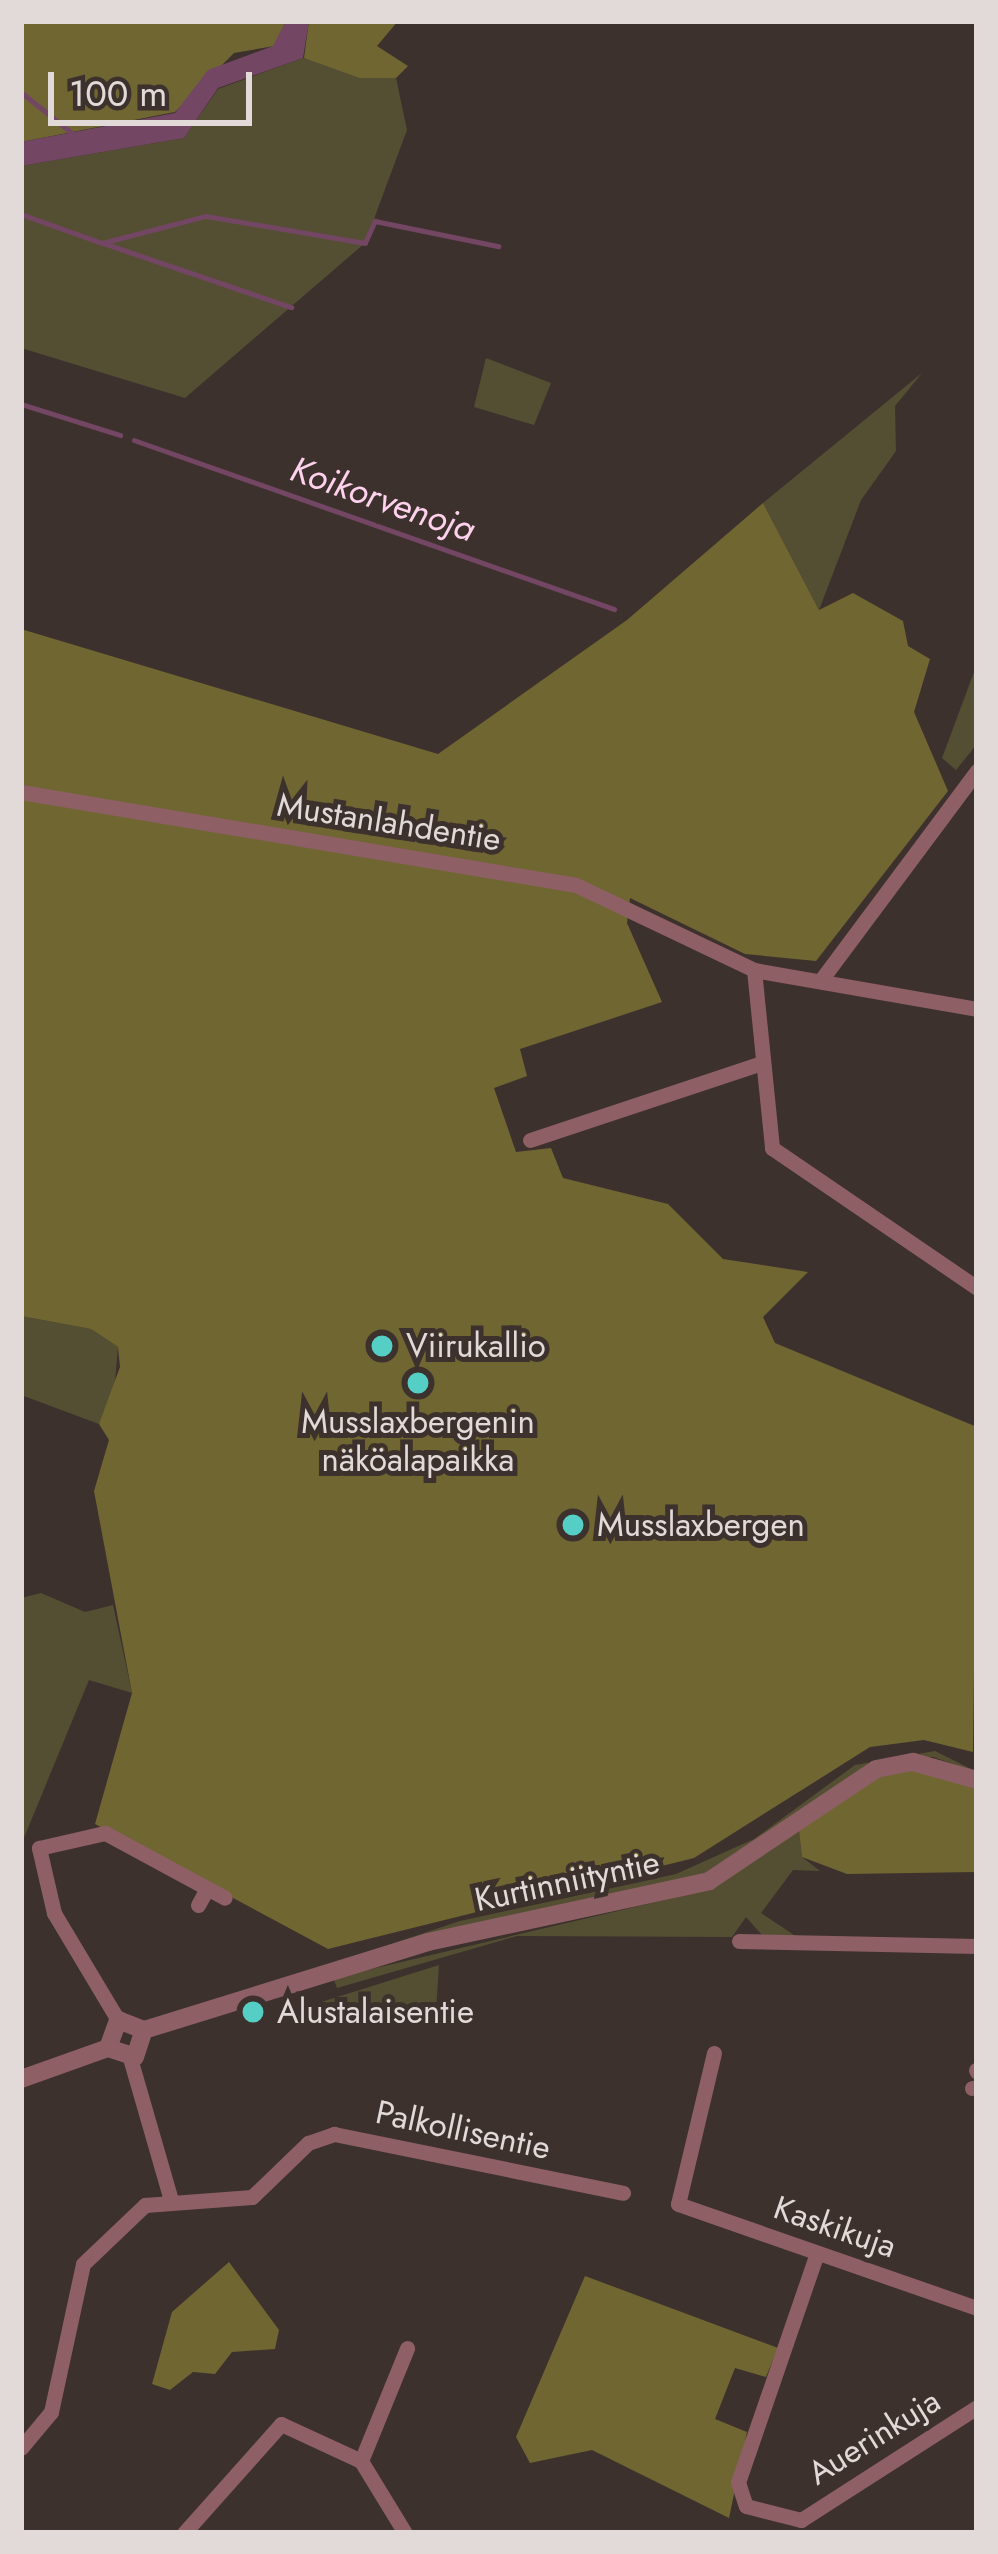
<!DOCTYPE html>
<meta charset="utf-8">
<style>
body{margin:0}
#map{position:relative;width:998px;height:2554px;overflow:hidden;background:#3d312d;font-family:Jost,sans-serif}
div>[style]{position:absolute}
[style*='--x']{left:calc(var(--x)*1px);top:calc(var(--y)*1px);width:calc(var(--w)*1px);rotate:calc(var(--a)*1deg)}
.green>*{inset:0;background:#544f32}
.forest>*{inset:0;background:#706631}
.water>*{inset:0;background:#734663}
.stream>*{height:4.5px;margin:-2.25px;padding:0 2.25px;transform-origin:2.25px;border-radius:2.25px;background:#734663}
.minor>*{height:15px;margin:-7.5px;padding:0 7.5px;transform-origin:7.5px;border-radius:7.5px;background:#8e6066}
.tertiary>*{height:18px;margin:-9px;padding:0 9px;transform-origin:9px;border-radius:9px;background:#8e6066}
.dots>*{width:33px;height:33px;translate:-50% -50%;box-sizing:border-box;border:6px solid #3d312d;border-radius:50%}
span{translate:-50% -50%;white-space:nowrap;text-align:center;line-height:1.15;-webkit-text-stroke:10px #3d312d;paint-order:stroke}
.street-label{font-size:33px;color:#e2dad8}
.poi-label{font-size:33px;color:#e2dad8}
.left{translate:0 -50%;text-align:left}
.water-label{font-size:36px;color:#fed1ed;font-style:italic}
.frame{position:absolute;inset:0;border:24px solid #e2dad8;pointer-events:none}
.scale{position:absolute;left:48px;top:72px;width:204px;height:54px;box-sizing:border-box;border:6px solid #e2dad8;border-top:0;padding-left:15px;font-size:36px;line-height:42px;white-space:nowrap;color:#e2dad8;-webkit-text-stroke:9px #3d312d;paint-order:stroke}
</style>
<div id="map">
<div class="green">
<i style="clip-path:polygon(303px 58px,396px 78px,407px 130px,365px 243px,185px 398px,21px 348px,21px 166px,184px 138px,218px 89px)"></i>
<i style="clip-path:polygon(486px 358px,551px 383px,534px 425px,474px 407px)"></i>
<i style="clip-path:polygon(922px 373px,895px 406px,896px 451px,861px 500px,819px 610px,763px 503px)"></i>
<i style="clip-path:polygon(977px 664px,977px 744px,956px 770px,942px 758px)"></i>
<i style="clip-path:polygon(21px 1316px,91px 1329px,118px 1347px,113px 1403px,99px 1424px,21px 1395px)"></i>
<i style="clip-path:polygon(41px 1593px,85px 1612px,113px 1605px,132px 1693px,89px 1680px,21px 1845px,21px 1598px)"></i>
<i style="clip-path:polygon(935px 1751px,977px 1772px,933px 1757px,877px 1762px,721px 1870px,331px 1964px,460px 1921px,676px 1874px,754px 1839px,855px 1765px)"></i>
<i style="clip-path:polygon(799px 1831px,802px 1857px,820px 1871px,793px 1870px,761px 1913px,797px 1937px,762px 1935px,746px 1917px,732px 1937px,517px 1936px,337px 1988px,333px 1978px,703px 1891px)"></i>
<i style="clip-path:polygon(439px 1965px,435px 2026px,315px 2004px)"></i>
</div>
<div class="forest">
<i style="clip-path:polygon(21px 21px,286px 21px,274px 46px,234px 53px,175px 112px,21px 142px)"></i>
<i style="clip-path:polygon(309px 21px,398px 21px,377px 46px,408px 66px,396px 78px,360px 78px,304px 58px)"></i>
<i style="clip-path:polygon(763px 503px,819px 610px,853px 593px,903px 621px,908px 646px,930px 659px,914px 712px,948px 791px,816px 961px,745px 954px,630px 898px,627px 923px,662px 1002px,520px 1049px,527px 1076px,494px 1088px,516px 1152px,551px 1148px,563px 1178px,668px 1204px,723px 1259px,808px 1272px,763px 1317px,775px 1343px,977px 1427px,973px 1752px,924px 1740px,870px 1747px,694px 1858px,328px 1949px,95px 1824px,132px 1693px,94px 1491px,109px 1440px,99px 1424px,120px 1367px,118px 1347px,91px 1329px,21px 1316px,21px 629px,438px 754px,627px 620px)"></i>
<i style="clip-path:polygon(923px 1769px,977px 1787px,977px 1872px,847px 1874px,802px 1857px,799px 1831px,880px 1775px)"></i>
<i style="clip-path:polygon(229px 2262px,279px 2330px,275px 2349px,232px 2352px,215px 2374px,193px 2372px,170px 2390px,152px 2384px,172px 2312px)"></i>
<i style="clip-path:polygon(585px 2276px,778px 2348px,766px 2377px,735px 2368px,715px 2419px,747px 2432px,729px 2518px,592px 2450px,530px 2463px,516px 2437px)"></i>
</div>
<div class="water">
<i style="clip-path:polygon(286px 21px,309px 21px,303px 58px,218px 88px,184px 138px,21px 166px,21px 142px,175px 113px,208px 70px,273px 46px)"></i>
</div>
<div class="stream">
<i style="--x:21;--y:92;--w:70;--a:38.7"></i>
<i style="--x:21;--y:214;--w:86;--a:19.7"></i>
<i style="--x:102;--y:243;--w:107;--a:-14.6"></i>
<i style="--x:206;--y:216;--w:161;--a:9.6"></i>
<i style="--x:365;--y:243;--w:24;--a:-66"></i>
<i style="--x:375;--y:221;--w:126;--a:11.5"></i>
<i style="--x:103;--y:243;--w:199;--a:18.8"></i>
<i style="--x:21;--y:404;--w:104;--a:17.4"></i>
<i style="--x:134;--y:440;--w:509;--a:19.4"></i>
</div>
<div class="minor">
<i style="--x:21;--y:792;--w:563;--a:9.51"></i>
<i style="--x:576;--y:885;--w:197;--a:25.5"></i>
<i style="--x:754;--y:970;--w:179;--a:84.2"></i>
<i style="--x:772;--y:1148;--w:248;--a:34.3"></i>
<i style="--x:754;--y:970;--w:226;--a:9.9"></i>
<i style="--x:821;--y:980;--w:261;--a:-53.3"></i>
<i style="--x:530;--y:1140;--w:243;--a:-18.4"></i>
<i style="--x:198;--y:1905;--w:18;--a:-61"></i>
<i style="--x:739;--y:1941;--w:238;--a:1.2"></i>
<i style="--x:118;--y:2020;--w:125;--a:-120.9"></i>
<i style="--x:54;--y:1913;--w:67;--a:-103"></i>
<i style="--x:39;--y:1848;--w:68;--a:-12.8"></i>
<i style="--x:105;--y:1833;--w:136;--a:28.4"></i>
<i style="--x:714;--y:2053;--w:155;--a:103.4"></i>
<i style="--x:678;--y:2204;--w:317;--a:19.2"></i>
<i style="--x:130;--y:2058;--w:145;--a:73.9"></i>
<i style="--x:976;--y:2070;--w:2;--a:63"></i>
<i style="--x:972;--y:2088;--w:5;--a:-11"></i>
<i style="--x:817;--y:2253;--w:242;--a:109"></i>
<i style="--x:738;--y:2482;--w:25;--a:72"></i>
<i style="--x:746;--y:2506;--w:57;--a:14.3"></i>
<i style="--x:801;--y:2520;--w:209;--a:-32.7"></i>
<i style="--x:21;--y:2448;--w:47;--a:-50.2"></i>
<i style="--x:51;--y:2412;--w:151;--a:-77.8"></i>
<i style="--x:83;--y:2264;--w:86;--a:-43.6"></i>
<i style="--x:145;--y:2205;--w:107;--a:-4.3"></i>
<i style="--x:252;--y:2197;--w:78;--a:-44"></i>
<i style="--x:308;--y:2143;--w:28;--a:-19"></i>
<i style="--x:334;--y:2134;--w:295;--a:11.5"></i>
<i style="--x:361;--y:2461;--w:122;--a:-67.8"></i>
<i style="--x:184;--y:2533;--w:146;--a:-48.3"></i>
<i style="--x:281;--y:2424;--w:88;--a:24.8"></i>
<i style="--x:361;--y:2461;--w:84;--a:58.6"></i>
</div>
<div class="tertiary">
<i style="--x:144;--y:2030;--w:297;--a:-17.2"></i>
<i style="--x:428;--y:1942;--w:288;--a:-12.2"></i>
<i style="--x:709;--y:1881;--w:201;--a:-33.8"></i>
<i style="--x:876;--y:1769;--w:38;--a:-11"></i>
<i style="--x:913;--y:1762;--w:66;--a:15.7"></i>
<i style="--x:108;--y:2048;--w:30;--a:-70"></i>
<i style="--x:118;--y:2020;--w:28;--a:21"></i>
<i style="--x:108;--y:2048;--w:28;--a:18"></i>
<i style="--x:135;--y:2057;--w:28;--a:-72"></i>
<i style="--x:21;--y:2079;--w:92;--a:-19.6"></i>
</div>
<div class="dots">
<i style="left:382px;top:1346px;background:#55cec5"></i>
<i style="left:418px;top:1383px;background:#55cec5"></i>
<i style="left:573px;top:1525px;background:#55cec5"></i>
<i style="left:253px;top:2012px;background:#55cec5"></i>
</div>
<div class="street-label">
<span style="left:389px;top:822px;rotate:9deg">Mustanlahdentie</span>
<span style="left:567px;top:1881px;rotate:-12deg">Kurtinniityntie</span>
<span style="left:463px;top:2130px;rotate:12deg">Palkollisentie</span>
<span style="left:835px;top:2227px;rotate:19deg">Kaskikuja</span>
<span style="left:874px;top:2437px;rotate:-32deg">Auerinkuja</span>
</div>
<div class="poi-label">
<span class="left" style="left:406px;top:1346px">Viirukallio</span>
<span style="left:418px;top:1441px">Musslaxbergenin<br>näköalapaikka</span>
<span class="left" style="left:597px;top:1525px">Musslaxbergen</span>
<span class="left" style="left:277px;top:2012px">Alustalaisentie</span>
</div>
<div class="water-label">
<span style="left:383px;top:499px;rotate:19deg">Koikorvenoja</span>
</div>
<div class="frame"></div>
<div class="scale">100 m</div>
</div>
